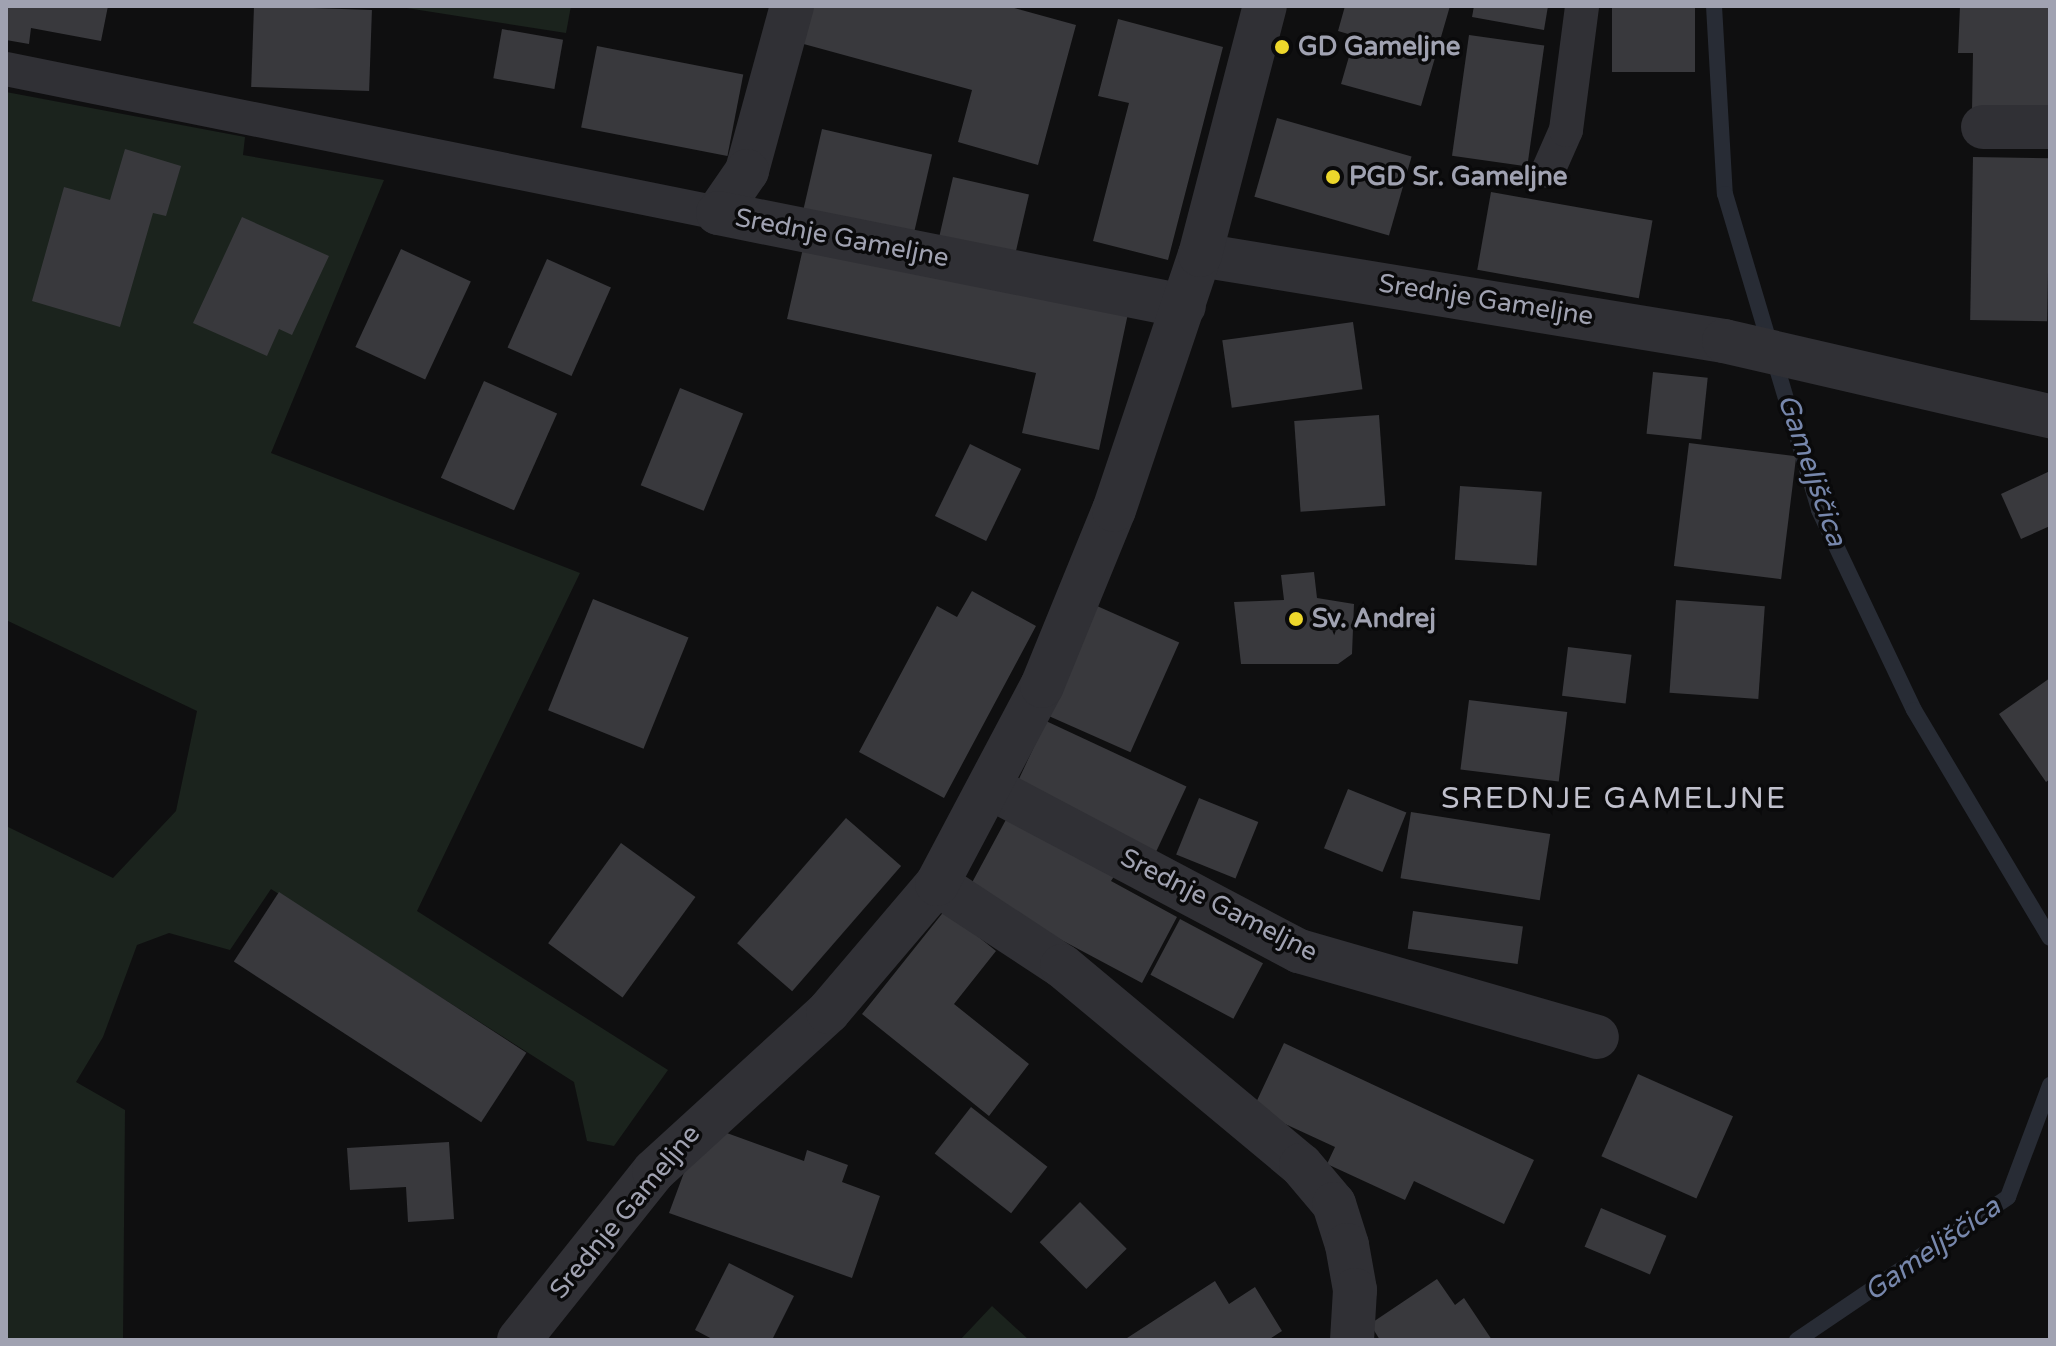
<!DOCTYPE html>
<meta charset="utf-8">
<style>
body{margin:0}
#map{position:relative;width:2056px;height:1346px;overflow:hidden;background:#0f0f10;font-family:"Varela Round",sans-serif}
div>[style]{position:absolute}
[style*='--x']{left:calc(var(--x)*1px);top:calc(var(--y)*1px);width:calc(var(--w)*1px);rotate:calc(var(--a)*1deg)}
.green>*{inset:0;background:#1b231d}
.stream>*{height:16px;margin:-8px;padding:0 8px;transform-origin:8px;border-radius:8px;background:#282c35}
.building>*{inset:0;background:#39393d;transform-origin:0 0}
.service>*{height:34px;margin:-17px;padding:0 17px;transform-origin:17px;border-radius:17px;background:#303035}
.minor>*{height:44px;margin:-22px;padding:0 22px;transform-origin:22px;border-radius:22px;background:#303035}
.tertiary>*{height:44px;margin:-22px;padding:0 22px;transform-origin:22px;border-radius:22px;background:#303035}
.dots>*{width:22px;height:22px;translate:-50% -50%;box-sizing:border-box;border:4px solid #0a0a0b;border-radius:50%}
span{translate:-50% -50%;white-space:nowrap;text-align:center;line-height:1.15;-webkit-text-stroke:7px #0a0a0b;paint-order:stroke}
.poi-label{font-size:26px;color:#a0a2b1;font-weight:700}
.left{translate:0 -50%;text-align:left}
.street-label{font-size:26px;color:#a0a2b1}
.water-label{font-size:28px;color:#7787ac;font-style:italic}
.quarter-label{font-size:30px;color:#c1c1cd;letter-spacing:2px}
.frame{position:absolute;inset:0;border:8px solid #a0a2b1;pointer-events:none}
</style>
<div id="map">
<div class="green">
<i style="clip-path:polygon(394px 6px,571px 6px,566px 33px)"></i>
<i style="clip-path:polygon(6px 92px,245px 137px,243px 155px,384px 180px,271px 453px,580px 573px,417px 911px,668px 1070px,614px 1146px,587px 1141px,574px 1082px,271px 889px,230px 950px,169px 933px,137px 945px,103px 1037px,76px 1082px,125px 1110px,123px 1340px,6px 1340px,6px 826px,113px 878px,176px 811px,197px 711px,6px 620px)"></i>
<i style="clip-path:polygon(992px 1306px,1029px 1340px,960px 1340px)"></i>
</div>
<div class="stream">
<i style="--x:1714;--y:6;--w:188;--a:86.7"></i>
<i style="--x:1725;--y:194;--w:330;--a:73.4"></i>
<i style="--x:1819;--y:510;--w:221;--a:64.6"></i>
<i style="--x:1914;--y:710;--w:265;--a:59.2"></i>
<i style="--x:1797;--y:1340;--w:255;--a:-34.1"></i>
<i style="--x:2008;--y:1197;--w:120;--a:-69.4"></i>
</div>
<div class="building">
<i style="clip-path:polygon(6px 6px,108px 6px,101px 41px,31px 28px,29px 44px,6px 40px)"></i>
<i style="left:254px;top:6px;width:118px;height:81px;rotate:2deg"></i>
<i style="clip-path:polygon(810px 6px,1007px 6px,1076px 25px,1038px 165px,958px 142px,972px 90px,800px 43px)"></i>
<i style="clip-path:polygon(1345px 6px,1450px 6px,1421px 106px,1341px 84px,1355px 36px,1338px 31px)"></i>
<i style="clip-path:polygon(1474px 6px,1548px 6px,1544px 30px,1472px 17px)"></i>
<i style="left:1612px;top:6px;width:83px;height:66px"></i>
<i style="clip-path:polygon(1960px 6px,2050px 6px,2050px 114px,1972px 111px,1973px 53px,1958px 53px)"></i>
<i style="clip-path:polygon(1118px 19px,1223px 47px,1168px 260px,1093px 241px,1129px 103px,1098px 96px)"></i>
<i style="left:502px;top:29px;width:62px;height:50px;rotate:10deg"></i>
<i style="left:1469px;top:35px;width:76px;height:122px;rotate:8deg"></i>
<i style="left:597px;top:46px;width:149px;height:83px;rotate:11deg"></i>
<i style="left:1277px;top:118px;width:140px;height:82px;rotate:16deg"></i>
<i style="left:822px;top:129px;width:113px;height:83px;rotate:13deg"></i>
<i style="clip-path:polygon(125px 149px,181px 166px,166px 216px,153px 213px,120px 327px,32px 301px,64px 187px,110px 200px)"></i>
<i style="left:1973px;top:157px;width:77px;height:163px;rotate:1deg"></i>
<i style="left:953px;top:177px;width:78px;height:60px;rotate:13deg"></i>
<i style="left:1491px;top:192px;width:164px;height:79px;rotate:10deg"></i>
<i style="clip-path:polygon(242px 217px,329px 256px,292px 335px,279px 329px,267px 356px,193px 323px)"></i>
<i style="clip-path:polygon(806px 235px,1130px 304px,1099px 450px,1022px 433px,1036px 373px,787px 319px)"></i>
<i style="left:401px;top:249px;width:77px;height:108px;rotate:25deg"></i>
<i style="left:547px;top:259px;width:70px;height:97px;rotate:24deg"></i>
<i style="left:1353px;top:322px;width:68px;height:132px;rotate:82deg"></i>
<i style="left:1653px;top:372px;width:55px;height:62px;rotate:6deg"></i>
<i style="left:484px;top:381px;width:80px;height:106px;rotate:24deg"></i>
<i style="left:680px;top:388px;width:68px;height:105px;rotate:22deg"></i>
<i style="left:1379px;top:415px;width:91px;height:85px;rotate:86deg"></i>
<i style="left:1689px;top:443px;width:108px;height:124px;rotate:7deg"></i>
<i style="left:970px;top:444px;width:57px;height:80px;rotate:26deg"></i>
<i style="clip-path:polygon(2050px 471px,2050px 526px,2021px 539px,2001px 494px)"></i>
<i style="left:1460px;top:486px;width:82px;height:74px;rotate:4deg"></i>
<i style="clip-path:polygon(1314px 572px,1317px 598px,1354px 604px,1352px 654px,1338px 664px,1241px 664px,1234px 602px,1284px 600px,1281px 575px)"></i>
<i style="clip-path:polygon(972px 591px,1036px 626px,944px 798px,859px 752px,937px 606px,957px 617px)"></i>
<i style="left:593px;top:599px;width:103px;height:120px;rotate:22deg"></i>
<i style="left:1676px;top:600px;width:89px;height:93px;rotate:4deg"></i>
<i style="left:1097px;top:606px;width:90px;height:120px;rotate:24deg"></i>
<i style="left:1568px;top:647px;width:64px;height:49px;rotate:7deg"></i>
<i style="clip-path:polygon(2050px 678px,2050px 779px,2046px 782px,1999px 714px)"></i>
<i style="left:1469px;top:700px;width:99px;height:70px;rotate:7deg"></i>
<i style="left:1046px;top:721px;width:155px;height:73px;rotate:25deg"></i>
<i style="left:1348px;top:789px;width:63px;height:64px;rotate:22deg"></i>
<i style="left:1199px;top:798px;width:64px;height:61px;rotate:22deg"></i>
<i style="left:1411px;top:812px;width:141px;height:67px;rotate:9deg"></i>
<i style="clip-path:polygon(1009px 814px,1117px 872px,1111px 881px,1177px 917px,1142px 983px,968px 890px)"></i>
<i style="left:846px;top:818px;width:73px;height:166px;rotate:41deg"></i>
<i style="left:621px;top:843px;width:92px;height:124px;rotate:36deg"></i>
<i style="left:279px;top:892px;width:295px;height:83px;rotate:33deg"></i>
<i style="clip-path:polygon(945px 910px,996px 951px,954px 1004px,1029px 1064px,989px 1116px,862px 1014px)"></i>
<i style="left:1413px;top:911px;width:111px;height:38px;rotate:8deg"></i>
<i style="left:1180px;top:919px;width:94px;height:63px;rotate:28deg"></i>
<i style="clip-path:polygon(1284px 1043px,1534px 1160px,1504px 1224px,1414px 1181px,1405px 1200px,1327px 1164px,1335px 1147px,1253px 1109px)"></i>
<i style="left:1638px;top:1074px;width:104px;height:90px;rotate:24deg"></i>
<i style="left:971px;top:1107px;width:97px;height:59px;rotate:38deg"></i>
<i style="clip-path:polygon(702px 1124px,804px 1161px,807px 1150px,848px 1165px,842px 1182px,880px 1196px,852px 1278px,669px 1213px)"></i>
<i style="clip-path:polygon(449px 1142px,454px 1219px,408px 1222px,406px 1187px,350px 1190px,347px 1148px)"></i>
<i style="left:1080px;top:1202px;width:66px;height:57px;rotate:45deg"></i>
<i style="left:1601px;top:1208px;width:71px;height:42px;rotate:23deg"></i>
<i style="clip-path:polygon(729px 1263px,794px 1296px,772px 1340px,714px 1340px,695px 1330px)"></i>
<i style="clip-path:polygon(1437px 1279px,1455px 1305px,1464px 1298px,1492px 1340px,1380px 1340px,1370px 1324px)"></i>
<i style="clip-path:polygon(1215px 1281px,1229px 1304px,1255px 1287px,1282px 1331px,1268px 1340px,1124px 1340px)"></i>
</div>
<div class="service">
<i style="--x:6;--y:69;--w:726;--a:11.43"></i>
<i style="--x:1548;--y:171;--w:45;--a:-66.3"></i>
<i style="--x:1566;--y:130;--w:125;--a:-82.6"></i>
</div>
<div class="minor">
<i style="--x:792;--y:6;--w:171;--a:105.3"></i>
<i style="--x:747;--y:171;--w:51;--a:124.6"></i>
<i style="--x:718;--y:213;--w:475;--a:11.3"></i>
<i style="--x:1983;--y:127;--w:67;--a:0"></i>
<i style="--x:1200;--y:255;--w:531;--a:9.32"></i>
<i style="--x:1724;--y:341;--w:335;--a:13"></i>
<i style="--x:989;--y:787;--w:351;--a:27.9"></i>
<i style="--x:1299;--y:951;--w:310;--a:16.1"></i>
<i style="--x:937;--y:884;--w:149;--a:33.3"></i>
<i style="--x:1062;--y:966;--w:311;--a:39.8"></i>
<i style="--x:1301;--y:1165;--w:51;--a:49.8"></i>
<i style="--x:1334;--y:1204;--w:43;--a:72.4"></i>
<i style="--x:1347;--y:1245;--w:46;--a:79.9"></i>
<i style="--x:1355;--y:1290;--w:50;--a:93.4"></i>
</div>
<div class="tertiary">
<i style="--x:519;--y:1340;--w:216;--a:-51.4"></i>
<i style="--x:654;--y:1171;--w:236;--a:-42.4"></i>
<i style="--x:828;--y:1012;--w:168;--a:-49.6"></i>
<i style="--x:937;--y:884;--w:224;--a:-62.1"></i>
<i style="--x:1042;--y:686;--w:190;--a:-67.8"></i>
<i style="--x:1114;--y:510;--w:269;--a:-71.4"></i>
<i style="--x:1200;--y:255;--w:257;--a:-75.4"></i>
</div>
<div class="dots">
<i style="left:1282px;top:47px;background:#edd72b"></i>
<i style="left:1333px;top:177px;background:#edd72b"></i>
<i style="left:1296px;top:619px;background:#edd72b"></i>
</div>
<div class="poi-label">
<span class="left" style="left:1298px;top:47px">GD Gameljne</span>
<span class="left" style="left:1349px;top:177px">PGD Sr. Gameljne</span>
<span class="left" style="left:1312px;top:619px">Sv. Andrej</span>
</div>
<div class="street-label">
<span style="left:842px;top:238px;rotate:11deg">Srednje Gameljne</span>
<span style="left:1486px;top:300px;rotate:9deg">Srednje Gameljne</span>
<span style="left:1219px;top:905px;rotate:27deg">Srednje Gameljne</span>
<span style="left:625px;top:1212px;rotate:-50deg">Srednje Gameljne</span>
</div>
<div class="water-label">
<span style="left:1812px;top:470px;rotate:71deg">Gameljščica</span>
<span style="left:1932px;top:1249px;rotate:-35deg">Gameljščica</span>
</div>
<div class="quarter-label">
<span style="left:1614px;top:799px">SREDNJE GAMELJNE</span>
</div>
<div class="frame"></div>
</div>
